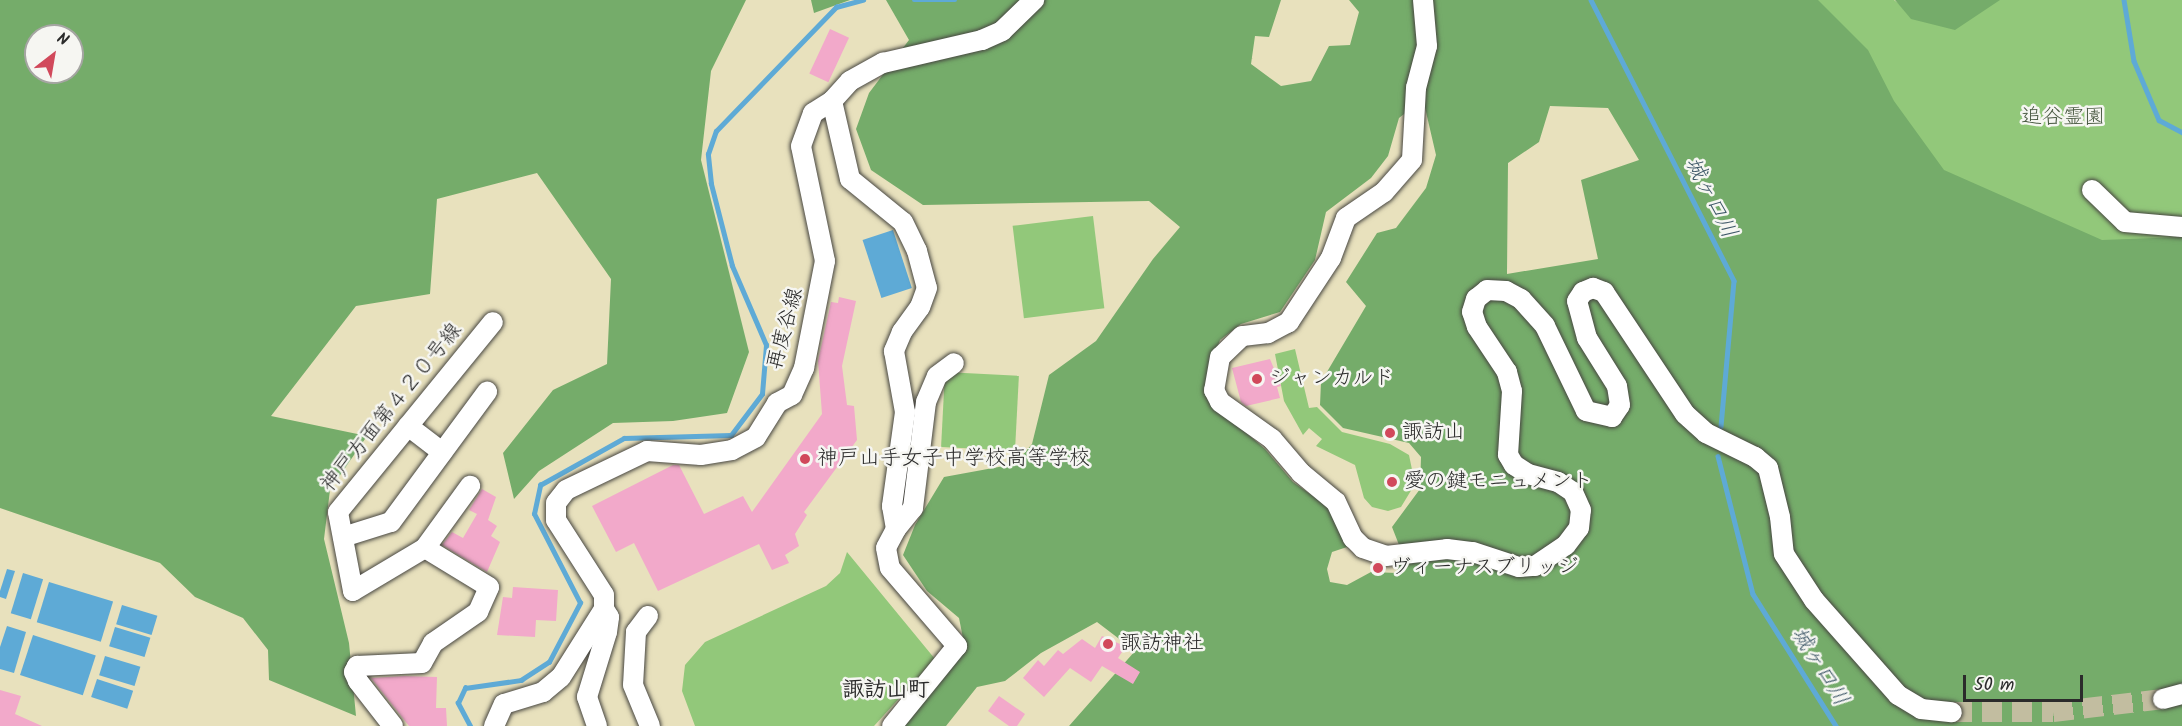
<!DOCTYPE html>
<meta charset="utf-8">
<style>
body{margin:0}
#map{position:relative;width:2182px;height:726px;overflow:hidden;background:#e8e1bd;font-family:Kalam,"Klee One",sans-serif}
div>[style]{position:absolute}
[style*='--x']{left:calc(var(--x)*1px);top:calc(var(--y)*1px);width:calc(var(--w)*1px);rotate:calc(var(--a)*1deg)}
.green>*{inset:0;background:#92c87a;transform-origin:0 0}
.forest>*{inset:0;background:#75ac6a}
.water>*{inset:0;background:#5eaad6;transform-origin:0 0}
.stream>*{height:4.5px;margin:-2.25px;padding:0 2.25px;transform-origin:2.25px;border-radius:2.25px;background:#5eaad6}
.building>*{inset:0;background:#f2a9ca;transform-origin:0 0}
.minor-tunnel>*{height:20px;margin-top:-10px;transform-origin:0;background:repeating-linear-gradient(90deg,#c2bda0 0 20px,transparent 0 30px)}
.roads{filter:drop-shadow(0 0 2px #474641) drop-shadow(0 0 2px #474641)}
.minor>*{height:20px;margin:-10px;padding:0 10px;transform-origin:10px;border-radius:10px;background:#fff}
.dots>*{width:16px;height:16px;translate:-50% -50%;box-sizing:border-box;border:3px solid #f6f6f2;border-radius:50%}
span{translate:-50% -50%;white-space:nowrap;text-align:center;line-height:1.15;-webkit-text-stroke:5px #f6f6f2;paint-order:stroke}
.park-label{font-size:21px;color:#4a5a43}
.street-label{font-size:21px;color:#2b2b2b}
.poi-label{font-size:21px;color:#2b2b2b}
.left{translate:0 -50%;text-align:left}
.water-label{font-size:22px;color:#3d5767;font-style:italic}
.neighbourhood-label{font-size:22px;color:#2b2b2b;font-weight:700}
.north{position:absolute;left:24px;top:24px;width:60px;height:60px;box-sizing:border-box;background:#f6f6f2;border:2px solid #a5a5a2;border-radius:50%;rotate:31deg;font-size:16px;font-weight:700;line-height:24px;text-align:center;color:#2b2b2b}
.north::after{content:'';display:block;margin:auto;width:21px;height:27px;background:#d1495b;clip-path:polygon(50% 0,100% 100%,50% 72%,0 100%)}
.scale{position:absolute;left:1963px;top:675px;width:120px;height:27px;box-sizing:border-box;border:3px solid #2b2b2b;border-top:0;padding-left:8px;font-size:18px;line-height:21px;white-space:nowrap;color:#2b2b2b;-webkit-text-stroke:4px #f6f6f2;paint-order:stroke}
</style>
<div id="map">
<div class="green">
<i style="clip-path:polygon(1814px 0,1894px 0,1922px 21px,1997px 0,2182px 0,2182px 253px,2095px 263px,1926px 184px)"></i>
<i style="left:1093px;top:216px;width:93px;height:81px;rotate:83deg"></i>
<i style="clip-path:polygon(1295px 349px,1309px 408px,1317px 407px,1342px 432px,1390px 444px,1409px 455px,1415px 484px,1401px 507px,1388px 511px,1372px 507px,1364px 498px,1355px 465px,1316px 446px,1322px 439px,1309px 428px,1303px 435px,1284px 401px,1275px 354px)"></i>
<i style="left:945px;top:372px;width:74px;height:75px;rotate:3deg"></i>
<i style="clip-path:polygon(847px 552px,935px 659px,874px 726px,695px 726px,682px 691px,685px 665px,705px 642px,826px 586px,840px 573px)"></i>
</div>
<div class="forest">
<i style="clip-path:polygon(evenodd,0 0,746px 0,711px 71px,701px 160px,749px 352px,727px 413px,673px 421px,613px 423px,539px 471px,514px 499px,503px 453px,553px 390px,607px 364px,611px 279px,537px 173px,437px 199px,430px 294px,356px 306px,271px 416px,367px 436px,330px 490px,324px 539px,349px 643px,356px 716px,269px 680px,268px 650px,243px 618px,195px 597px,160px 563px,0 508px,0 0,36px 36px,72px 36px,72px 72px,36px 72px,36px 36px)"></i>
<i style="clip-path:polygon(811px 0,850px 0,814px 13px)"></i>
<i style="clip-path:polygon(evenodd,886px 0,1281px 0,1269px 37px,1255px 36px,1251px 64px,1281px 86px,1311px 81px,1329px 46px,1350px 45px,1359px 12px,1349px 0,1818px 0,1868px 50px,1894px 101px,1944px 170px,2102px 240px,2182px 237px,2182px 726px,1069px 726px,1135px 651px,1097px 622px,1041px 653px,1005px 681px,977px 687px,946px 726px,903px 726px,965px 648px,959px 618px,927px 591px,903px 555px,915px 525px,944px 477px,1015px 464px,1032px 444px,1049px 375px,1096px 341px,1153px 259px,1180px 227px,1149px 201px,923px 205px,871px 170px,856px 129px,869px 93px,909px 40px,886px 0,1423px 99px,1436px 155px,1426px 188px,1396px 228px,1377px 233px,1346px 282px,1366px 306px,1321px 382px,1320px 405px,1343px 428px,1409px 443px,1421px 457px,1420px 489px,1392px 527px,1401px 550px,1397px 573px,1371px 572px,1347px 585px,1330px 582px,1327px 569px,1332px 552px,1353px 545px,1330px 508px,1293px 482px,1265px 449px,1207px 399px,1209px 370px,1220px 340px,1241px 324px,1280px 312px,1315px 260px,1326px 212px,1371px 178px,1388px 156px,1399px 118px,1423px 99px,886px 0,1550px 106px,1608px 108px,1639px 160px,1581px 180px,1598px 259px,1507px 274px,1508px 163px,1539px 142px,1550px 106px)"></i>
<i style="clip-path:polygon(1895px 0,2000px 0,1955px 30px,1911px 19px)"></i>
</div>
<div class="water">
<i style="left:893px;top:230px;width:61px;height:32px;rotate:72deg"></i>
<i style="clip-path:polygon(7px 569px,15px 571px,6px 599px,0 597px,0 591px)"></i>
<i style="left:23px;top:573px;width:21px;height:42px;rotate:17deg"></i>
<i style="left:49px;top:582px;width:67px;height:42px;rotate:17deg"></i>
<i style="left:122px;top:605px;width:37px;height:20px;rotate:17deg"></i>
<i style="clip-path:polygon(7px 626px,26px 632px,14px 673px,0 669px,0 647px)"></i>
<i style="left:115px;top:627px;width:37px;height:20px;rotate:17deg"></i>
<i style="left:33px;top:635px;width:66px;height:42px;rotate:18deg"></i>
<i style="left:105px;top:656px;width:37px;height:20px;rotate:17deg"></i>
<i style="left:97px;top:679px;width:38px;height:19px;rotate:18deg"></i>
</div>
<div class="stream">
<i style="--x:914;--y:0;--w:41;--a:0"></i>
<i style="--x:1591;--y:0;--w:315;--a:63"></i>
<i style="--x:1734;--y:281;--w:146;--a:95.1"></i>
<i style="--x:2124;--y:0;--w:62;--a:80.7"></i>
<i style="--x:2134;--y:61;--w:64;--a:67"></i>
<i style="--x:2159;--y:120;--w:26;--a:28"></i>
<i style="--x:1718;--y:456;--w:142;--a:75.8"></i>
<i style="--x:1753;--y:594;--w:156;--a:57.8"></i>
<i style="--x:470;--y:726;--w:26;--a:-118"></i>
<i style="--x:458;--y:703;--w:17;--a:-65"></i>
<i style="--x:465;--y:688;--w:57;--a:-8.1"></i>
<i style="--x:521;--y:680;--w:33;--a:-33"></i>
<i style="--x:549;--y:662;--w:67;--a:-62.3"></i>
<i style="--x:580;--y:603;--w:100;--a:-117.3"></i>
<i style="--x:534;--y:514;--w:30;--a:-78"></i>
<i style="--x:540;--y:485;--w:96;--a:-29.2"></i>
<i style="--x:624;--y:438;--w:107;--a:-1.6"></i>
<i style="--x:731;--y:435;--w:51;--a:-52.9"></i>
<i style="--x:762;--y:394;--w:49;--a:-85.3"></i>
<i style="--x:766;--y:345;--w:86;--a:-113.3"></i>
<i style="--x:732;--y:266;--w:85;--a:-104.4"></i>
<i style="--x:711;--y:184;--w:30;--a:-96"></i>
<i style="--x:708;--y:154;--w:24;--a:-71"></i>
<i style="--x:716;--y:131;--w:173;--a:-45.9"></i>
<i style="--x:836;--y:7;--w:28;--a:-15"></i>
</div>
<div class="building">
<i style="left:830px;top:29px;width:21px;height:49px;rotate:25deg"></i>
<i style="clip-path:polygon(839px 297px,856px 301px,842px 366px,847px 405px,854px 406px,857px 440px,804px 512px,807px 515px,795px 534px,799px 546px,785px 555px,789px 563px,772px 570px,759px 544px,658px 591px,634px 543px,616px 552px,592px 506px,673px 465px,679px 465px,704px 514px,743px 496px,752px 512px,822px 414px,818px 361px,831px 302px,838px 303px)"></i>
<i style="clip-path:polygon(1270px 359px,1281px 386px,1277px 387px,1280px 398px,1246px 406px,1241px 402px,1232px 368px)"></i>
<i style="clip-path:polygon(482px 489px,496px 497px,488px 520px,497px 526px,491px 536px,500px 542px,487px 572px,442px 545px,452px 532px,463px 538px,477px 514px,469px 510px)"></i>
<i style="clip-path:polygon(513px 587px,558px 590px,556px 621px,536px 620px,535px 637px,497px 635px,503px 597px,512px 598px)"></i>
<i style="clip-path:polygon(1102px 636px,1120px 644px,1124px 649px,1118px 658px,1140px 672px,1133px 684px,1102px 666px,1091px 682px,1070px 668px,1044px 697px,1023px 678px,1038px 660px,1044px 666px,1058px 650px,1063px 654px,1082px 639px,1095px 648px)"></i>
<i style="clip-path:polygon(404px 676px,437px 677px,436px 708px,446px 708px,447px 726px,409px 726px,371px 678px)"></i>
<i style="clip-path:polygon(0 690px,21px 696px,15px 714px,42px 726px,0 726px)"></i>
<i style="clip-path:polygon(999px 696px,1025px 714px,1017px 726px,1009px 726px,988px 711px)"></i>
</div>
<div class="minor-tunnel">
<i style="--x:1952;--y:712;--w:101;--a:0"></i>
<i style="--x:2053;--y:712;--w:111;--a:-6.7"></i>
</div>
<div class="roads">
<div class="minor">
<i style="--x:1423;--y:0;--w:46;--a:85"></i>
<i style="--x:1427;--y:46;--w:43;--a:104.7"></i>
<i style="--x:1416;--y:88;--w:72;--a:93.2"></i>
<i style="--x:1412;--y:160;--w:43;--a:131.2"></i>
<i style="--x:1384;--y:192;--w:46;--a:145.6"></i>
<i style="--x:1346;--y:218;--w:43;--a:110.6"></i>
<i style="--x:1331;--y:258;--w:77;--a:123.3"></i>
<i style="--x:1289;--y:322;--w:24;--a:152"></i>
<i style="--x:1268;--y:333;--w:26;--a:173"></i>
<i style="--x:1242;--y:336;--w:30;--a:136"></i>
<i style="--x:1220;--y:357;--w:34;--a:100"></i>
<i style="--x:1214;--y:390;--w:13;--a:63"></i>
<i style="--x:1220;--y:402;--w:64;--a:35.4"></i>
<i style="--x:1272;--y:439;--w:45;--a:49.5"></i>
<i style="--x:1301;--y:473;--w:45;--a:39.6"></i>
<i style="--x:1336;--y:502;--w:40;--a:65"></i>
<i style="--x:1353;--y:538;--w:14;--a:45"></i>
<i style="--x:1363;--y:548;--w:24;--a:19"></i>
<i style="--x:1386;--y:556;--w:61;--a:-6.5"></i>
<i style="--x:1447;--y:549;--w:26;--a:7"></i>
<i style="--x:1473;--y:552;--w:48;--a:18.1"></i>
<i style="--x:1519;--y:567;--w:16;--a:-4"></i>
<i style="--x:1535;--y:566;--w:37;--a:-34"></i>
<i style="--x:1566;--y:545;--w:21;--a:-53"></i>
<i style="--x:1579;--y:528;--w:18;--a:-84"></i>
<i style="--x:1581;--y:510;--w:20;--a:-114"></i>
<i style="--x:1573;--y:492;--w:18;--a:-146"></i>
<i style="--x:1558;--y:482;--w:31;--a:-165"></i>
<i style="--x:1528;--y:474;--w:17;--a:-147"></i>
<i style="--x:1514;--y:465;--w:12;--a:-121"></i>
<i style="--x:1508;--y:455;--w:64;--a:-86.4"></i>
<i style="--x:1512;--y:391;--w:20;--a:-105"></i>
<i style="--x:1507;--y:372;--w:54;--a:-123.7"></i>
<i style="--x:1477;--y:327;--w:16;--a:-108"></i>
<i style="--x:1472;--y:312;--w:14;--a:-73"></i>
<i style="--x:1476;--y:299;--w:14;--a:-39"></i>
<i style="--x:1487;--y:290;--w:19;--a:3"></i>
<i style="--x:1506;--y:291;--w:17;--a:28"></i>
<i style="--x:1521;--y:299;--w:36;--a:48"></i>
<i style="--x:1545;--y:326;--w:94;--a:64.2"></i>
<i style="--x:1586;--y:411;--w:27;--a:13"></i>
<i style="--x:1612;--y:417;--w:14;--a:-56"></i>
<i style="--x:1620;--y:405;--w:19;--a:-99"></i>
<i style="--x:1617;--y:386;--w:57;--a:-122"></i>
<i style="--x:1587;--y:338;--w:38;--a:-105"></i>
<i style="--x:1577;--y:301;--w:11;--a:-56"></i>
<i style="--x:1583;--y:292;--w:11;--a:-22"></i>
<i style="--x:1593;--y:288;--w:12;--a:20"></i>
<i style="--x:1604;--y:292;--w:146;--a:56.4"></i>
<i style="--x:1685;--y:414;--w:28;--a:42"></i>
<i style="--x:1706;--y:433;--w:55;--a:26.1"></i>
<i style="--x:1755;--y:457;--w:17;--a:40"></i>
<i style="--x:1768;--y:468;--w:50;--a:76.2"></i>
<i style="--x:1780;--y:517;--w:37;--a:84"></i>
<i style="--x:1784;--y:554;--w:55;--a:56.9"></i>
<i style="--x:1814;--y:600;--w:127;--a:48.5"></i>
<i style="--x:1898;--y:695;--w:27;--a:31"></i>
<i style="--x:1921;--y:709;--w:31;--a:6"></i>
<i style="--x:832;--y:101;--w:80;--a:77"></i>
<i style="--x:850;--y:179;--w:68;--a:39.1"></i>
<i style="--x:903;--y:222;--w:32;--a:64"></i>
<i style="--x:917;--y:251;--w:38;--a:75"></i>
<i style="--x:927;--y:288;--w:20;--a:110"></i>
<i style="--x:920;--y:307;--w:31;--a:126"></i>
<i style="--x:902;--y:332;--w:21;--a:113"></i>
<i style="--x:894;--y:351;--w:62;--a:79.8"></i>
<i style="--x:905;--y:412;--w:95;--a:97.9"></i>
<i style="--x:892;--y:506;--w:23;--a:80"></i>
<i style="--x:896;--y:529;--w:21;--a:118"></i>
<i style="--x:886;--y:548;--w:20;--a:79"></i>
<i style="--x:890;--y:568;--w:103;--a:49.3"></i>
<i style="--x:957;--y:646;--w:103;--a:129.1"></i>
<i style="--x:2092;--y:190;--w:46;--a:44.1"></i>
<i style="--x:2125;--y:222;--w:57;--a:5"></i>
<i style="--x:408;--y:426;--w:43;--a:37.4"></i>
<i style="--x:896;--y:529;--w:27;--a:-51"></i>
<i style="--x:913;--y:508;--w:107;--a:-83"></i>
<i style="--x:926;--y:402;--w:28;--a:-67"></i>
<i style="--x:937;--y:376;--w:21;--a:-37"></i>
<i style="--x:343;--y:537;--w:50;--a:-17.4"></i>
<i style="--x:391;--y:522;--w:162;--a:-53.6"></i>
<i style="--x:425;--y:548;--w:77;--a:-54"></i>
<i style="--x:648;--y:616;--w:20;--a:127"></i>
<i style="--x:636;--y:632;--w:53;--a:93.2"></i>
<i style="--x:633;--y:685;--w:44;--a:67.5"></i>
<i style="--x:2163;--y:699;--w:20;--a:-15"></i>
<i style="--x:393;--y:726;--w:57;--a:-127.9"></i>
<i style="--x:358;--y:681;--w:10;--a:-114"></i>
<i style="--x:354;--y:672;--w:7;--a:-63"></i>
<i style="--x:357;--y:666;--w:65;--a:-2.6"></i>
<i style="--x:422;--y:663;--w:23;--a:-61"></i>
<i style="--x:433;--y:643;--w:55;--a:-34.6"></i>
<i style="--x:478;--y:612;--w:27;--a:-66"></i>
<i style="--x:489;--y:587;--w:75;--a:-148.6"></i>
<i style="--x:425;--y:548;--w:84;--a:149.2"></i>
<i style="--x:353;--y:591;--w:80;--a:-100.8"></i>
<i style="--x:338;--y:512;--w:245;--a:-50.8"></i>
<i style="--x:494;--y:726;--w:24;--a:-66"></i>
<i style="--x:504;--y:704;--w:41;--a:-17.1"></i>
<i style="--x:543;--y:692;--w:23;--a:-40"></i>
<i style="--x:561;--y:677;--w:80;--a:-57.7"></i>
<i style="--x:604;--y:609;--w:14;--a:-90"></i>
<i style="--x:604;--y:595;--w:89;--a:-122.6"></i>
<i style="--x:556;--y:520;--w:17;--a:-90"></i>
<i style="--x:556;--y:503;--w:16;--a:-52"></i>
<i style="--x:566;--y:490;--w:90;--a:-25.7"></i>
<i style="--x:647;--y:451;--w:54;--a:4.2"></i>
<i style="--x:701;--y:455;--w:31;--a:-9"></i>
<i style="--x:732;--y:450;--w:27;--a:-28"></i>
<i style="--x:756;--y:437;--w:40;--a:-58"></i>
<i style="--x:777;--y:403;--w:17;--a:-28"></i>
<i style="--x:792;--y:395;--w:30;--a:-66"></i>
<i style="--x:804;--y:368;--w:109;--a:-78.9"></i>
<i style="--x:825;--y:261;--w:117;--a:-101.8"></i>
<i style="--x:801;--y:146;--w:35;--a:-70"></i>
<i style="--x:813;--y:113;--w:22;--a:-32"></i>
<i style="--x:832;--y:101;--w:27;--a:-48"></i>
<i style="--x:850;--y:81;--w:38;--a:-29"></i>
<i style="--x:883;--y:63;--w:102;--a:-13.1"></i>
<i style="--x:982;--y:40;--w:22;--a:-24"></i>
<i style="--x:1002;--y:31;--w:45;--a:-44.1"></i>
<i style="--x:597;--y:726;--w:31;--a:-109"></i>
<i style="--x:587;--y:697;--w:68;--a:-72.9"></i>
<i style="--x:607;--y:632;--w:15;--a:-82"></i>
<i style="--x:609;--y:617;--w:9;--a:-122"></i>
</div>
</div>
<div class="dots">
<i style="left:1257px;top:379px;background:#d1495b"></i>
<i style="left:1390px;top:433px;background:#d1495b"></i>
<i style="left:805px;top:459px;background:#d1495b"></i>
<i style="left:1392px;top:482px;background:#d1495b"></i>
<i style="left:1378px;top:568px;background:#d1495b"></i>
<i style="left:1108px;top:644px;background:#d1495b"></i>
</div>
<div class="park-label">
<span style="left:2063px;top:118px">追谷霊園</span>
</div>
<div class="street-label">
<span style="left:786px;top:329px;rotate:-75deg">再度谷線</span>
<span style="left:392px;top:408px;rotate:-51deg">神戸方面第４２０号線</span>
</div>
<div class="poi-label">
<span class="left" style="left:1269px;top:379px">ジャンカルド</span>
<span class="left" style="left:1402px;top:433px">諏訪山</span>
<span class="left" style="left:817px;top:459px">神戸山手女子中学校高等学校</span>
<span class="left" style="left:1404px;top:482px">愛の鍵モニュメント</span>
<span class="left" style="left:1390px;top:568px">ヴィーナスブリッジ</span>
<span class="left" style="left:1120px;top:644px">諏訪神社</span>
</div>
<div class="water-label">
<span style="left:1710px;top:198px;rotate:63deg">城ヶ口川</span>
<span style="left:1819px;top:667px;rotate:58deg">城ヶ口川</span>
</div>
<div class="neighbourhood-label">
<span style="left:886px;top:691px">諏訪山町</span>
</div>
<div class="north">N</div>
<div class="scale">50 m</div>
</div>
